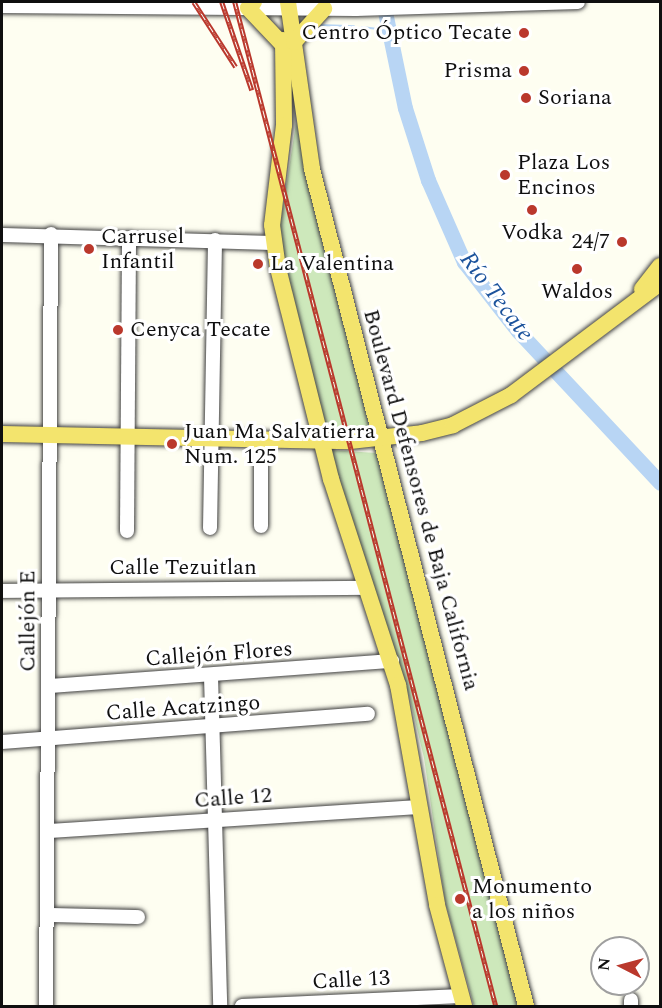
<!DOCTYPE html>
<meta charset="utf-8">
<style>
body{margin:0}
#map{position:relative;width:662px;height:1008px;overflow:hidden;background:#fefef1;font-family:Spectral,serif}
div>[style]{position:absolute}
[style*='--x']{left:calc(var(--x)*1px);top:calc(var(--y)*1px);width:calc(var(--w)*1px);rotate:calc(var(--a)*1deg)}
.green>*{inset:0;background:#cde8bb}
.stream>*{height:2px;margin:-1px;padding:0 1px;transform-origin:1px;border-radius:1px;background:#b8d5f4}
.river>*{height:15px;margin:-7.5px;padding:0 7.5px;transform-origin:7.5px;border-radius:7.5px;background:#b8d5f4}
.roads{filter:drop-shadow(0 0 2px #424242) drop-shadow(0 0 2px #424242)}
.minor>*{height:14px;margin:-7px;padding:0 7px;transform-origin:7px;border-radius:7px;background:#fff}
.major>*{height:16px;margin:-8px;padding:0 8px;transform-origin:8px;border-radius:8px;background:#f3e46d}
.rail>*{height:4.5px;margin-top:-2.25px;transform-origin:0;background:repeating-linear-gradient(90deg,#fff 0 7px,#ba382c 0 14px);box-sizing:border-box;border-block:2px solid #ba382c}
.dots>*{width:16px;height:16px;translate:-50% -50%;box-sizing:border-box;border:3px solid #fff;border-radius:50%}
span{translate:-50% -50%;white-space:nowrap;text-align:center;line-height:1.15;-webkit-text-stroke:6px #fff;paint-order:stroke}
.poi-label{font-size:22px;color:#0f0f0f}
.right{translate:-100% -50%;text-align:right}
.left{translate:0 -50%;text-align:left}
.street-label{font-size:22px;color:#0f0f0f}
.water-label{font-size:24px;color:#1c539c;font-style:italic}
.frame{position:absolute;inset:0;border:3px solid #0f0f0f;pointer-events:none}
.north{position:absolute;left:590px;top:936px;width:60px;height:60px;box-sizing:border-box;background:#fff;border:2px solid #9f9f9f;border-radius:50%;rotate:276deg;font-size:16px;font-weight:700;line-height:24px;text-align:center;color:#0f0f0f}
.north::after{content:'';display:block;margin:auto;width:21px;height:27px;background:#ba382c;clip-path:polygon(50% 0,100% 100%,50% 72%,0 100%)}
</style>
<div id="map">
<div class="green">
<i style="clip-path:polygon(296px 123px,373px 433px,327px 431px,292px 305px,279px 233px)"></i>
<i style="clip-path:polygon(329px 450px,377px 453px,522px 1006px,474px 1006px,445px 901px,424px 758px,410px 699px)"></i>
</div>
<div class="stream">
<i style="--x:320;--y:25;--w:34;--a:2"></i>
<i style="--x:362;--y:27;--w:24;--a:7"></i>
</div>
<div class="river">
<i style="--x:383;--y:2;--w:108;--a:78.3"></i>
<i style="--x:405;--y:108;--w:76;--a:72.3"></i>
<i style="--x:428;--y:180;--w:90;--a:66.3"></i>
<i style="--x:464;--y:262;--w:88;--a:52"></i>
<i style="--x:518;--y:331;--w:208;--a:46.9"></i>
</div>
<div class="roads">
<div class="minor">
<i style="--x:2;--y:6;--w:354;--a:0.5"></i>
<i style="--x:356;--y:9;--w:222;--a:-1.8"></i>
<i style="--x:2;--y:235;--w:271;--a:1.7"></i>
<i style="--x:261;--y:526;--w:88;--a:-90"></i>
<i style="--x:210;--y:528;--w:288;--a:-89"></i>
<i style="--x:127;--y:531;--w:293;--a:-89.6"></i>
<i style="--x:2;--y:591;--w:364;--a:-0.5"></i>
<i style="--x:211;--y:676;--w:330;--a:88.4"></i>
<i style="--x:50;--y:686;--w:343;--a:-4.2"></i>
<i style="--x:2;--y:742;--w:367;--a:-4.4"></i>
<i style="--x:49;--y:831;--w:371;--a:-3.7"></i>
<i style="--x:48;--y:915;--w:90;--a:1.3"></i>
<i style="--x:631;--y:1000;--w:6;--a:90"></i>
<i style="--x:46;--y:1006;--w:772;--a:-89.63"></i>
<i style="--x:242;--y:1006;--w:219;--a:-2.6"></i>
</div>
<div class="major">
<i style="--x:254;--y:2;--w:8;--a:135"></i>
<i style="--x:248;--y:8;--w:52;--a:46.5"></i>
<i style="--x:288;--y:2;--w:169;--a:81.8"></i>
<i style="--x:312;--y:169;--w:864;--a:75.66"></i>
<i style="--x:283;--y:40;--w:85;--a:89.3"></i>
<i style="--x:284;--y:125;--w:101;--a:96.8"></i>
<i style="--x:272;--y:225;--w:43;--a:82.1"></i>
<i style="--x:278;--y:268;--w:218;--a:75.9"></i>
<i style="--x:331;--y:479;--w:217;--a:72"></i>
<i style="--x:398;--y:685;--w:223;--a:79.9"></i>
<i style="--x:437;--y:905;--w:105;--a:75"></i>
<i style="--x:294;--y:42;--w:45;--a:-47.7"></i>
<i style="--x:642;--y:289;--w:29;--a:-52"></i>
<i style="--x:2;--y:434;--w:348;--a:1.2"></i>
<i style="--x:350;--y:441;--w:72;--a:-6.3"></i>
<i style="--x:422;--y:433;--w:32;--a:-14"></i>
<i style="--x:453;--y:425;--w:65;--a:-27.3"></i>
<i style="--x:511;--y:395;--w:186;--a:-36.9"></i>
</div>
</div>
<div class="rail">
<i style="--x:194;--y:2;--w:77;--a:57.1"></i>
<i style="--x:222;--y:2;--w:93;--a:71.2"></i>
<i style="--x:235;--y:2;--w:1037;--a:75.43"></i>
</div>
<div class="dots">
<i style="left:524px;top:33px;background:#ba382c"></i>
<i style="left:524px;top:71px;background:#ba382c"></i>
<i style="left:526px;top:98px;background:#ba382c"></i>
<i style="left:505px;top:175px;background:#ba382c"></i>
<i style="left:532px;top:210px;background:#ba382c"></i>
<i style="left:622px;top:242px;background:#ba382c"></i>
<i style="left:89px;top:249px;background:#ba382c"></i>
<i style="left:258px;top:264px;background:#ba382c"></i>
<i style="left:577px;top:269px;background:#ba382c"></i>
<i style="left:118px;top:330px;background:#ba382c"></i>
<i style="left:172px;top:444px;background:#ba382c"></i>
<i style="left:460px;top:899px;background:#ba382c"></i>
</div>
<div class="poi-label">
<span class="right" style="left:512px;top:33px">Centro Óptico Tecate</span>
<span class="right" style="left:512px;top:71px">Prisma</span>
<span class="left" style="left:538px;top:98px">Soriana</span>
<span class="left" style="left:517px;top:175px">Plaza Los<br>Encinos</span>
<span style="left:532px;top:233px">Vodka</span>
<span class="left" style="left:101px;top:249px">Carrusel<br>Infantil</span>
<span class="right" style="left:610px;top:242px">24/7</span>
<span class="left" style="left:270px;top:264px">La Valentina</span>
<span style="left:577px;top:292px">Waldos</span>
<span class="left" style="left:130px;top:330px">Cenyca Tecate</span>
<span class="left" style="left:184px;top:444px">Juan Ma Salvatierra<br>Num. 125</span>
<span class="left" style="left:472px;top:899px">Monumento<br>a los niños</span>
</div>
<div class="street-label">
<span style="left:421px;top:500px;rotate:75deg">Boulevard Defensores de Baja California</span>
<span style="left:183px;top:568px">Calle Tezuitlan</span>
<span style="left:28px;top:621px;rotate:-90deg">Callejón E</span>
<span style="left:219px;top:654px;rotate:-4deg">Callejón Flores</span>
<span style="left:183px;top:708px;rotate:-4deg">Calle Acatzingo</span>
<span style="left:233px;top:798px;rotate:-4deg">Calle 12</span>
<span style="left:351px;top:980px;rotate:-3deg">Calle 13</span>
</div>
<div class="water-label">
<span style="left:496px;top:297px;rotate:53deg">Río Tecate</span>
</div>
<div class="frame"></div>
<div class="north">N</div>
</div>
